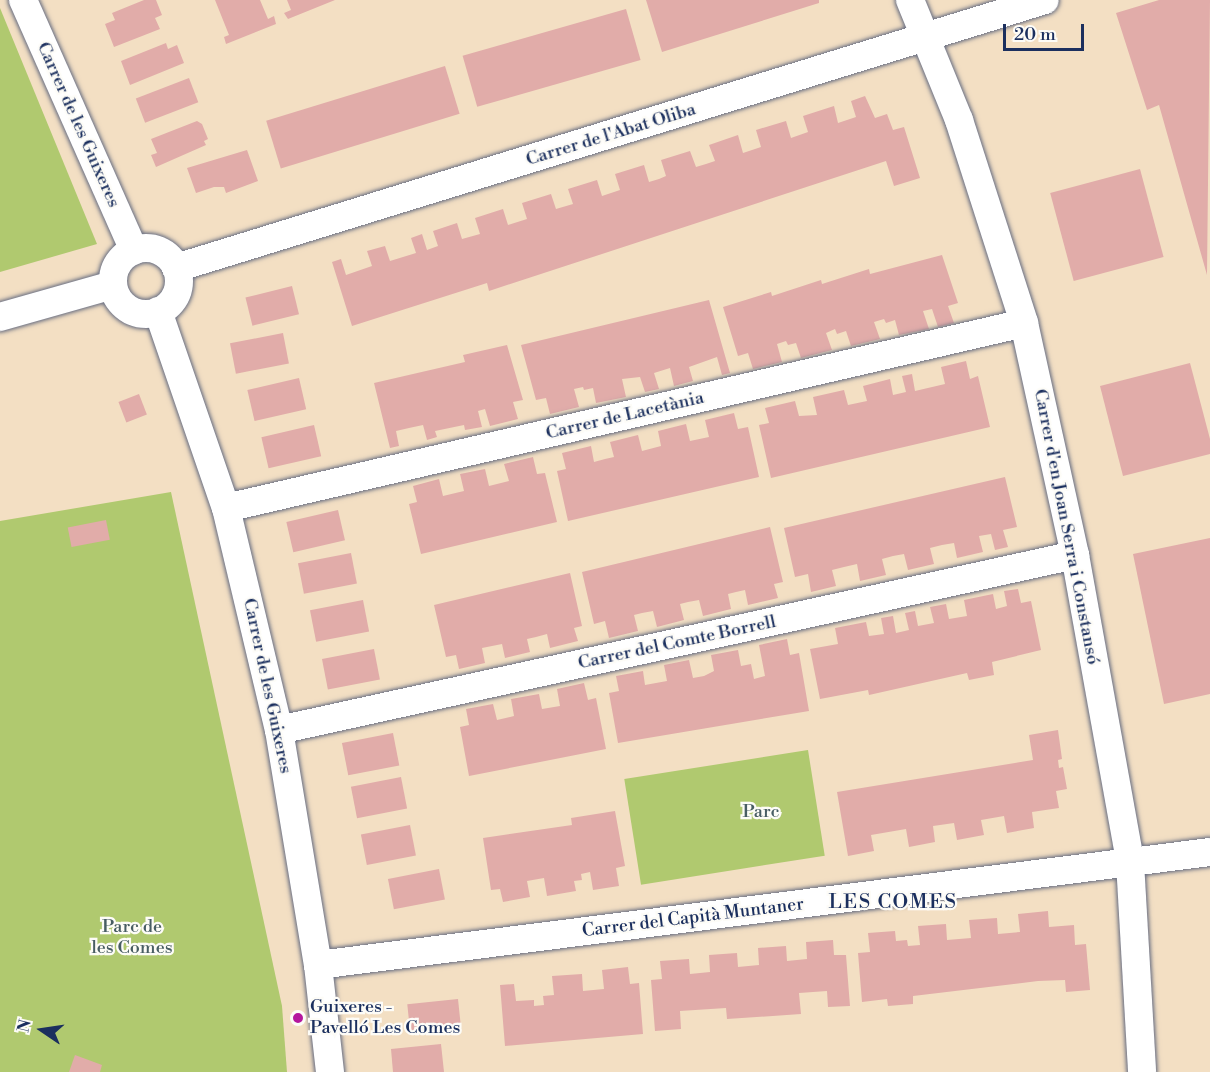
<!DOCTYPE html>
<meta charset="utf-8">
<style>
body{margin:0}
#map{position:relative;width:1210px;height:1072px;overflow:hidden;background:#f3dfc3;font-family:"Libre Bodoni",serif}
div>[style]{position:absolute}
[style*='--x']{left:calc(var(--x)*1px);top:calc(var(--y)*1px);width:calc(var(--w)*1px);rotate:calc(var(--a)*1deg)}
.green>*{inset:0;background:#b0c96f;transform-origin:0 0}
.building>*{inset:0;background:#e1aca9;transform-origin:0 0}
.roads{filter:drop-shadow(0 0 2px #676d81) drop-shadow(0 0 2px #676d81)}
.street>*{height:28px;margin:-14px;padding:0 14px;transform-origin:14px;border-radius:14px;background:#fff}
.street>.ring{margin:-14px;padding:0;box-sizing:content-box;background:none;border:28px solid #fff;border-radius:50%}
.dots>*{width:16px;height:16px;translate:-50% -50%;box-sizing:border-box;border:3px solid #fdfcf7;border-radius:50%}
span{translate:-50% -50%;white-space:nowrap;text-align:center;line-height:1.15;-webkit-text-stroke:4.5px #fdfcf7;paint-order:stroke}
.street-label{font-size:18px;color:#1b2f5e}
.park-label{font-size:18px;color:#485d63}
.poi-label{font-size:18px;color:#1b2f5e}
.left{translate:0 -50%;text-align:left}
.neighbourhood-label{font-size:20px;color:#1b2f5e;letter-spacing:1.5px}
.north{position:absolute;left:12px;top:1000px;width:60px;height:60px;-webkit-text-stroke:4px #fdfcf7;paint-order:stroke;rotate:283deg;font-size:16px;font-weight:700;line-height:24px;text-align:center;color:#1b2f5e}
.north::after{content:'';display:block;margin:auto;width:21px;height:27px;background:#1b2f5e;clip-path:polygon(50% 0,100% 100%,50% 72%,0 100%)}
.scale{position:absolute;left:1003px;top:24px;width:81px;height:27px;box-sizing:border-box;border:3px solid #1b2f5e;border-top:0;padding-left:8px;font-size:18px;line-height:21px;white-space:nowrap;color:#1b2f5e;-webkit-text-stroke:4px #fdfcf7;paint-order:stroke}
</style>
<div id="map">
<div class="green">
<i style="clip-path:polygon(0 8px,97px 244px,0 272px)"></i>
<i style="clip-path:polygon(171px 492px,282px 1006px,287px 1072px,0 1072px,0 521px)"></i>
<i style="left:808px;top:750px;width:107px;height:186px;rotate:81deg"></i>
</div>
<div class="building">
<i style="clip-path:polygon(144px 0,156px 0,162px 15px,155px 18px,160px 29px,114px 47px,105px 24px,115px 20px,112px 13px)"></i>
<i style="clip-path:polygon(215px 0,260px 0,268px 19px,274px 16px,276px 24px,226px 44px,224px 37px,229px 35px)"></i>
<i style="clip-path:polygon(287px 0,335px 0,288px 19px,284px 13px,291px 10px)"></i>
<i style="clip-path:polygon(646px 0,819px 0,819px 3px,662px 52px)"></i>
<i style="clip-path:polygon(1159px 0,1210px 0,1207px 275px,1159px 105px,1147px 110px,1116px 13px)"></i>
<i style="left:626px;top:9px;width:53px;height:170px;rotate:74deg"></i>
<i style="clip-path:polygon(166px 43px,168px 49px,177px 45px,184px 63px,130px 85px,121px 61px)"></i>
<i style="left:445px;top:66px;width:50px;height:187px;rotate:73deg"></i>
<i style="left:189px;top:78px;width:26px;height:57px;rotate:69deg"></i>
<i style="clip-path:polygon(865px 96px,875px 118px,887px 114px,893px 130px,904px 127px,920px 178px,894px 186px,886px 161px,489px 291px,487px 283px,352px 326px,332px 262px,341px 259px,346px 275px,372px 266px,367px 251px,385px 246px,390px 261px,416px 253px,411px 238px,422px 234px,427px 250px,438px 246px,433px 231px,457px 223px,462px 239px,480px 234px,475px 218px,503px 209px,508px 225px,527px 219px,522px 203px,551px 194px,556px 209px,573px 204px,568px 189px,597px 180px,602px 196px,620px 190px,615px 174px,644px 165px,649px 182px,659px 179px,666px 176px,661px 160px,690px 151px,696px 167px,706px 164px,715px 161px,709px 145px,738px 135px,743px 153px,761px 147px,756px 130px,786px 121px,791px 138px,808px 132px,803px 116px,834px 106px,838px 123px,856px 117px,851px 101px)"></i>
<i style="clip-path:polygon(197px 121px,202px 124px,208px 139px,204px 141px,206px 145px,156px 167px,151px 155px,157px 153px,151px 139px)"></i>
<i style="clip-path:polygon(247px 150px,258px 181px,226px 193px,224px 187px,214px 187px,196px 193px,187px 168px)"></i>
<i style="left:1140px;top:169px;width:91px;height:93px;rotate:75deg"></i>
<i style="clip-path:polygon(942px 255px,958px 303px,948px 306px,954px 323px,938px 327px,932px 309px,923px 311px,929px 329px,899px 335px,895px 320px,886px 323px,884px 319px,874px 322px,880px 339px,851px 346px,846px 331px,837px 334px,835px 329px,826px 333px,832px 350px,801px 358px,796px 343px,788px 345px,786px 341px,777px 344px,782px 362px,753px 369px,748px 353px,738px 356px,723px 307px,771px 292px,772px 296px,821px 280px,822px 284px,869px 269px,870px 274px)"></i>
<i style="left:292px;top:286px;width:29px;height:48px;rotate:76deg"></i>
<i style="clip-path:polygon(709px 300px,730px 373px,722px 375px,717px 357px,689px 367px,693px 381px,674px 386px,670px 368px,654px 373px,659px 389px,645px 392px,640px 377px,622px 379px,626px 397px,596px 403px,593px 388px,584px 390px,583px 387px,574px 389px,579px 407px,550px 414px,546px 398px,536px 400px,521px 345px)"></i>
<i style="left:283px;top:333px;width:31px;height:54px;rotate:79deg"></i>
<i style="clip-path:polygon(507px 345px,523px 400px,513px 402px,518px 419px,490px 426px,485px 409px,478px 411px,482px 427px,465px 430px,464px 425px,435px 431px,437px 437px,427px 440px,423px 425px,409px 428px,396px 431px,399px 446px,390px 448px,374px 383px,465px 362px,463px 355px)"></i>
<i style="clip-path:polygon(966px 361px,970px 379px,978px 376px,990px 427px,771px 478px,759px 425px,769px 423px,765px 408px,795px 401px,799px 416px,817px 415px,813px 397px,844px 390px,848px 405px,867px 401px,863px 386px,890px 379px,893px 395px,906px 392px,902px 376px,912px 374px,915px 391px,945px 384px,941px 367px)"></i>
<i style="clip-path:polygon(1190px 363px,1210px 439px,1210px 454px,1123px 476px,1100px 386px)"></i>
<i style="left:299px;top:378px;width:32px;height:53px;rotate:77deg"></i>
<i style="left:139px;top:394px;width:22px;height:22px;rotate:69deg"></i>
<i style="clip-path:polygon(734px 413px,738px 429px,748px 427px,759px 477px,568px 521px,557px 471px,566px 469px,562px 453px,591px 446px,594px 462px,605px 459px,614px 457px,610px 442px,638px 435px,642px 451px,661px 446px,658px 431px,686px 424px,690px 441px,709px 437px,705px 420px)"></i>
<i style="left:314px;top:425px;width:32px;height:54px;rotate:77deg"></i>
<i style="clip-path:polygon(533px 457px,537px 474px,545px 473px,557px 522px,421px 554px,409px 504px,417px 502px,413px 486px,439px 479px,443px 496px,464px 491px,460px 474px,485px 469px,489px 486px,509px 481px,504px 464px)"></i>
<i style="clip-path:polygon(1005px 477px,1017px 527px,1003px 530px,1008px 547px,995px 550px,991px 534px,979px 536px,983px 552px,957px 558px,954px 543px,942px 545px,930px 548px,934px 564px,908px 570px,904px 554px,893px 556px,882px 559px,886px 575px,860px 581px,857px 564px,844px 567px,832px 570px,836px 586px,811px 592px,808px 574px,795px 577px,784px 528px)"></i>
<i style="left:338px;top:510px;width:31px;height:53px;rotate:77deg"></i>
<i style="left:106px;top:520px;width:20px;height:39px;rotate:79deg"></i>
<i style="clip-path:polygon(770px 527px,783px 582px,774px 584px,778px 598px,748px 605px,745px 590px,736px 592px,728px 594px,731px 609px,703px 616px,699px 600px,688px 602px,680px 604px,684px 620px,657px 627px,653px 611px,642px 613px,634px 615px,638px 631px,609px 638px,605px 621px,594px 624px,582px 572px)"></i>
<i style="clip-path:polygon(1210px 538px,1210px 694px,1164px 704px,1133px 554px)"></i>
<i style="left:351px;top:553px;width:31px;height:54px;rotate:79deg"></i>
<i style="clip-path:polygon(570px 573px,582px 626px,574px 628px,578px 641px,550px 648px,547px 634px,536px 637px,527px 639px,530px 652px,505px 658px,502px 644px,482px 648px,485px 663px,459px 669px,456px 655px,446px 657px,434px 605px)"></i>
<i style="clip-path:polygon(1018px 589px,1021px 603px,1031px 601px,1041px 650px,992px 662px,994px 675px,969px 680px,967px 673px,869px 695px,868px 690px,820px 699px,810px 649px,838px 644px,835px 628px,866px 622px,869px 636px,884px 634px,881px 618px,893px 616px,896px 633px,909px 630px,905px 613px,915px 611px,918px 626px,934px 623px,930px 607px,946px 604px,949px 619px,967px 616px,964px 600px,993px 594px,996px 609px,1007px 606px,1004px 591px)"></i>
<i style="left:363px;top:600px;width:32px;height:54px;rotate:79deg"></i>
<i style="clip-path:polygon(787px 639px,790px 655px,799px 653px,809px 711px,618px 743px,609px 693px,619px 691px,616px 676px,643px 671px,645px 685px,667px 681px,664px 665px,689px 660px,693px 678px,704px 676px,714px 671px,711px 655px,738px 650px,741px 666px,751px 664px,754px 679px,765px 676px,759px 645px)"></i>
<i style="left:374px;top:649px;width:31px;height:53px;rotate:79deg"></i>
<i style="clip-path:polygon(584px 683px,588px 700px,596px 698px,606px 749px,469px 776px,460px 727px,469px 725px,466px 709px,493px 704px,497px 720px,514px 716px,511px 699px,539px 694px,542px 709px,560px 706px,557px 689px)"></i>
<i style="clip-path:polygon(1058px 730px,1062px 759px,1058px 760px,1059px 768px,1063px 767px,1067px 789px,1056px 791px,1059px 808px,1032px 812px,1034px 828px,1007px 833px,1004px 816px,981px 820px,984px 835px,957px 840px,954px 823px,933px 826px,935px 842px,909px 847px,906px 829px,871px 835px,874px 851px,848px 856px,837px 792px,1033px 760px,1029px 735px)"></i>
<i style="left:393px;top:733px;width:33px;height:52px;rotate:79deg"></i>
<i style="left:401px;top:777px;width:32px;height:51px;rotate:79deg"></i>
<i style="clip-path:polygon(615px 811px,625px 866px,616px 868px,619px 886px,593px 890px,590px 872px,581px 874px,582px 880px,574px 881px,576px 891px,547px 896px,544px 878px,527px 881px,530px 897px,503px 902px,500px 889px,491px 890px,483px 838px,572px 825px,571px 818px)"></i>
<i style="left:410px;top:825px;width:31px;height:50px;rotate:79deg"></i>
<i style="left:439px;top:869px;width:31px;height:52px;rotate:79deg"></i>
<i style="clip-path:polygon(1048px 911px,1049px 927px,1074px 925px,1075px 945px,1086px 944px,1090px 990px,1066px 992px,1065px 980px,1038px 981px,913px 996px,913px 1004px,888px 1006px,887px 999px,862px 1002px,858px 953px,870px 952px,868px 933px,895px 931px,896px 941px,907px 940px,908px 946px,920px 945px,918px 926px,946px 924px,947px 940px,971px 938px,969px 920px,997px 918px,998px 934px,1020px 932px,1018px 914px)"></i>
<i style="clip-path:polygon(833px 940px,834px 955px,846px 955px,850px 1006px,828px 1007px,827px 991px,799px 993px,801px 1014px,727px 1019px,726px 1008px,680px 1011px,681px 1029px,655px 1031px,651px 980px,662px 979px,660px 961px,689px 959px,690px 974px,710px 972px,709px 955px,737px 953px,738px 967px,759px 965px,758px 948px,786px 946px,787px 961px,807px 959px,806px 942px)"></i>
<i style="clip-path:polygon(628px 967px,630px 984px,639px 983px,643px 1034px,505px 1046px,500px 985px,514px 984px,516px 1001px,534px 1000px,534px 1006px,544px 1005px,543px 996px,554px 995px,552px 976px,582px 974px,583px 991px,604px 989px,602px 970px)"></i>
<i style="left:458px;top:999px;width:30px;height:51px;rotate:84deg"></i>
<i style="clip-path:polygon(441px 1044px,444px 1072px,393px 1072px,391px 1049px)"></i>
<i style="clip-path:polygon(75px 1055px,102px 1065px,100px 1072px,69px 1072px)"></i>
</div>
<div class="roads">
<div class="street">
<i style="--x:23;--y:0;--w:274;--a:66.1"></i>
<i style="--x:910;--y:0;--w:130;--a:67.8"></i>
<i style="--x:959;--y:120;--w:213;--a:72.2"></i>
<i style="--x:1024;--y:323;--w:238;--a:77.6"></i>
<i style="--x:1075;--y:555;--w:312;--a:79.8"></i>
<i style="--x:1130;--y:862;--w:210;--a:86.7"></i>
<i class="ring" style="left:113px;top:248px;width:38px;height:38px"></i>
<i style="--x:176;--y:268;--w:909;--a:-17.14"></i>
<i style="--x:158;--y:311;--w:208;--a:71"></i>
<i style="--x:226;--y:508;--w:228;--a:76.6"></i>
<i style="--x:279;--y:730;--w:238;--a:80.6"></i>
<i style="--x:318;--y:965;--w:108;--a:83.6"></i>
<i style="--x:0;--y:317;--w:117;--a:-15.8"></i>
<i style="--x:226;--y:508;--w:819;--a:-13.05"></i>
<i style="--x:279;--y:730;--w:815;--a:-12.4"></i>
<i style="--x:318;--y:965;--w:899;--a:-7.22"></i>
</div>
</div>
<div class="dots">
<i style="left:298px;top:1018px;background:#b5179e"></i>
</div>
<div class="street-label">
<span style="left:78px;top:125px;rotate:66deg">Carrer de les Guixeres</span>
<span style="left:611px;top:135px;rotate:-17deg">Carrer de l'Abat Oliba</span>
<span style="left:625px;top:416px;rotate:-13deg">Carrer de Lacetània</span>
<span style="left:1066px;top:527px;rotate:79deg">Carrer d'en Joan Serra i Constansó</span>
<span style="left:677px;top:643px;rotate:-12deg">Carrer del Comte Borrell</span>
<span style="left:267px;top:686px;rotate:78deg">Carrer de les Guixeres</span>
<span style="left:693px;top:918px;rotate:-7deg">Carrer del Capità Muntaner</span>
</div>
<div class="park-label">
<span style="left:761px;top:812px">Parc</span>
<span style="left:132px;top:938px">Parc de<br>les Comes</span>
</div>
<div class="poi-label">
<span class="left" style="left:310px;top:1018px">Guixeres -<br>Pavelló Les Comes</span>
</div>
<div class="neighbourhood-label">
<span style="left:893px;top:902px">LES COMES</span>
</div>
<div class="north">N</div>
<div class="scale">20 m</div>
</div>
